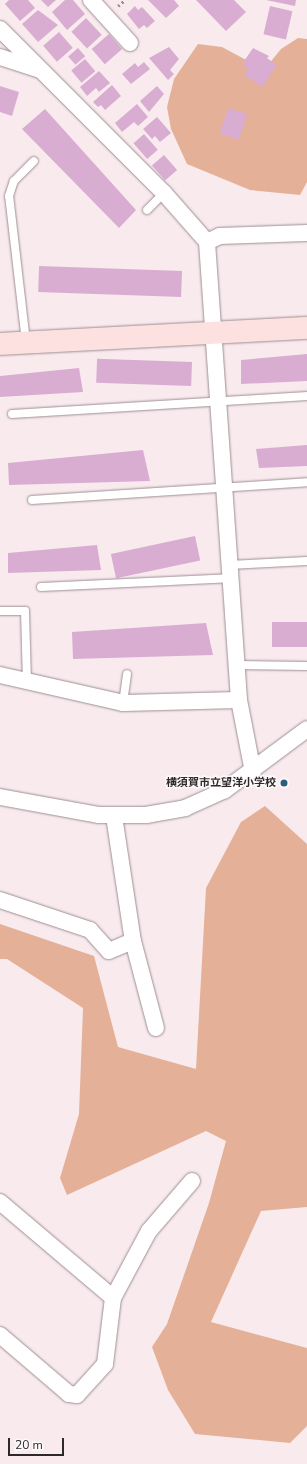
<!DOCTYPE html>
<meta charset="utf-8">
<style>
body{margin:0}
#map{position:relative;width:307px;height:1464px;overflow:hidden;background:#f9eaee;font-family:"Nunito Sans","Noto Sans JP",sans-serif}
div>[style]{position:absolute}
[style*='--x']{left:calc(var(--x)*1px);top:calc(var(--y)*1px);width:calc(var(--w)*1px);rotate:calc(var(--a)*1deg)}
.forest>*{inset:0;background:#e4b097}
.building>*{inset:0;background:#d9add1;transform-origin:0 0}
.path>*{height:2.5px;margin-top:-1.25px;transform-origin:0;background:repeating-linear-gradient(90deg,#9b9194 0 2px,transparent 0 5px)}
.roads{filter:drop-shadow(0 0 1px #9c8f93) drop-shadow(0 0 1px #9c8f93)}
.lane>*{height:8px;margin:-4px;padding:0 4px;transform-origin:4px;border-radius:4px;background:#fff}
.street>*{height:16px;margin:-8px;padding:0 8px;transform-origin:8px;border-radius:8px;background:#fff}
.secondary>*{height:22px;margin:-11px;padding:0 11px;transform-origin:11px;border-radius:11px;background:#fce1e0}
.dots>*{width:11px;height:11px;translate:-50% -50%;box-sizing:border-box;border:2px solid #fefafb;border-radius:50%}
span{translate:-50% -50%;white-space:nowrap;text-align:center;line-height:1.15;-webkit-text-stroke:3px #fefafb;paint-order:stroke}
.poi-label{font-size:11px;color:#2d2829;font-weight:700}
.right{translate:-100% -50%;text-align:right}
.scale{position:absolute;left:8px;top:1438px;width:56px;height:18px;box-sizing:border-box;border:2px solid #2d2829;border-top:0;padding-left:5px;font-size:12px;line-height:14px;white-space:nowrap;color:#2d2829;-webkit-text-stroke:3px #fefafb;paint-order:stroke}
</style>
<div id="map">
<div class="forest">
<i style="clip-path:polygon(298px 38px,307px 39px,307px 182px,300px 195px,250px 190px,187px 164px,171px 129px,167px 107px,174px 79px,198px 44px,222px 47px,248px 61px,268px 65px,281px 49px)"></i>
<i style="clip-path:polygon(265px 806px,307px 844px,307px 1207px,261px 1211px,211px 1322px,307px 1348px,307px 1426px,290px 1443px,195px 1434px,168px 1390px,152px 1347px,167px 1324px,209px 1203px,226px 1141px,206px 1131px,67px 1195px,60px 1178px,79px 1114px,83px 1008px,7px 959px,0 959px,0 924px,94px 956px,118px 1047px,196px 1069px,206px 888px,241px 822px)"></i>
</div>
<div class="building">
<i style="clip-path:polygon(9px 0,28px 0,35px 8px,20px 21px,5px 4px)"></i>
<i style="clip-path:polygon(41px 0,56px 0,48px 7px)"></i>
<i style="clip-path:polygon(65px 0,73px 0,85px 14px,67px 30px,52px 12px)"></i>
<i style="clip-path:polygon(148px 0,174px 0,179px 6px,166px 18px)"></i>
<i style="clip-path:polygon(196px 0,234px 0,246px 12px,226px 31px)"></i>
<i style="clip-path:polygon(266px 0,296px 0,295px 6px)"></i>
<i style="clip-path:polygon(135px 6px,138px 10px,142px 7px,155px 21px,147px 28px,144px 25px,139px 29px,127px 14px)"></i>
<i style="left:270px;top:6px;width:23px;height:29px;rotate:13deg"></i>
<i style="clip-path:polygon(38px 10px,58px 25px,38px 42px,22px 24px)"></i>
<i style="left:86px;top:18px;width:23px;height:20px;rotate:47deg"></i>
<i style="left:59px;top:32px;width:21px;height:21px;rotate:49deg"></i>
<i style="left:109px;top:34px;width:20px;height:23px;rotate:49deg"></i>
<i style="clip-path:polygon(169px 47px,179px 59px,170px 70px,174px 74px,168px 80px,149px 58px)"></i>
<i style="left:78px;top:48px;width:11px;height:13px;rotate:49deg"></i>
<i style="clip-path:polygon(253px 48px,269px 56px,267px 58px,277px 65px,262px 87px,244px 75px,248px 68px,242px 64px)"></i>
<i style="left:85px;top:59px;width:16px;height:18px;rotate:50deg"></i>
<i style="clip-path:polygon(144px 62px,150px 69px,131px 84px,122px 74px,135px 63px,138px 67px)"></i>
<i style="clip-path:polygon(99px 71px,110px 83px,99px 92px,96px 88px,87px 96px,80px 87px)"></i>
<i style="clip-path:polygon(112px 85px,121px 96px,105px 110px,101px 105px,98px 107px,93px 102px)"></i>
<i style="clip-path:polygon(0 86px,19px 92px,12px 116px,0 112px)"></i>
<i style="clip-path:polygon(157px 86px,164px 94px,149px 112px,140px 101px)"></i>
<i style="clip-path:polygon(137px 104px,148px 117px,138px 126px,134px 122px,122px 132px,115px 123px)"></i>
<i style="left:228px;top:108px;width:20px;height:27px;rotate:18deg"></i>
<i style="clip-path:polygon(45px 109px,136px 210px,119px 228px,22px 129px)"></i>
<i style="clip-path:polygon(157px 117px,171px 133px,160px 142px,155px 136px,152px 139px,143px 129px)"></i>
<i style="left:144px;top:134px;width:21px;height:14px;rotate:49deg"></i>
<i style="left:164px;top:155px;width:20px;height:16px;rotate:49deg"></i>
<i style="left:182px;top:271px;width:26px;height:143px;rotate:92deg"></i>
<i style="clip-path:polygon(307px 354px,307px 381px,241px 384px,241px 360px)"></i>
<i style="left:192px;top:362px;width:24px;height:95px;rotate:92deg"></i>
<i style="clip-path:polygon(79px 368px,83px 392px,0 397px,0 376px)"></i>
<i style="clip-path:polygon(307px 445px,307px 466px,259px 468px,256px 449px)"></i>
<i style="clip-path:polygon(143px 450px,150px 481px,9px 485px,8px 463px)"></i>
<i style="left:195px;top:536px;width:25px;height:86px;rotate:78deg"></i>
<i style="clip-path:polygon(97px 545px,101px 570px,8px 573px,8px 553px)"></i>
<i style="left:307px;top:622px;width:25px;height:35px;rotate:90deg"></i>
<i style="clip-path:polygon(206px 623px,213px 655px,73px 659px,72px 632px)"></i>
</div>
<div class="path">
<i style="--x:118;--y:6;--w:9;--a:-41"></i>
</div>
<div class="roads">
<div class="lane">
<i style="--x:147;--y:210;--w:24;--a:-45"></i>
<i style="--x:26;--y:342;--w:147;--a:-96.6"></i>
<i style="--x:9;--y:196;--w:16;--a:-72"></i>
<i style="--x:14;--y:181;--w:28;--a:-45"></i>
<i style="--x:12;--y:414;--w:296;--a:-3.5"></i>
<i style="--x:32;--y:500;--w:276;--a:-3.7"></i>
<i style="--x:229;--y:565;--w:78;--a:-2.9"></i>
<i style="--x:41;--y:587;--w:188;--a:-2.7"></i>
<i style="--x:0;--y:611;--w:25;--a:0"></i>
<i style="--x:25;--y:611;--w:70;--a:88.4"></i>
<i style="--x:236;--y:665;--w:71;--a:0.8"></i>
<i style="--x:123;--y:703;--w:29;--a:-82"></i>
</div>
<div class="street">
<i style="--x:91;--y:0;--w:58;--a:47.8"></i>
<i style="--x:0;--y:29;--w:232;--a:45"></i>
<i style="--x:164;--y:193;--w:65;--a:48.7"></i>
<i style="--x:207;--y:242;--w:459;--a:86"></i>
<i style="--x:239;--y:700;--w:73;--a:79"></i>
<i style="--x:0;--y:57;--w:42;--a:18"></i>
<i style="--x:207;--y:242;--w:14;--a:-25"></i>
<i style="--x:220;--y:236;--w:87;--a:-2"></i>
<i style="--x:0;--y:675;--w:126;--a:12.8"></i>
<i style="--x:123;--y:703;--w:116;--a:-1.5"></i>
<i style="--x:0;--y:797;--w:101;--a:10.3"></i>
<i style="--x:99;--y:815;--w:47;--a:0"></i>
<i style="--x:146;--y:815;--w:40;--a:-10"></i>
<i style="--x:185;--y:808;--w:44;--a:-24.2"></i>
<i style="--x:225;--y:790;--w:102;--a:-36.6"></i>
<i style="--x:114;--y:816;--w:126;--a:81.4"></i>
<i style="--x:133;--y:941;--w:90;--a:75.2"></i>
<i style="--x:0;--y:900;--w:95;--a:18.4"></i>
<i style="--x:90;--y:930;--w:28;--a:48"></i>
<i style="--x:109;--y:951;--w:26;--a:-23"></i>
<i style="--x:0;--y:1202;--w:148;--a:40.3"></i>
<i style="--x:0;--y:1335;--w:91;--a:40.5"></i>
<i style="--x:69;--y:1394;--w:8;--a:7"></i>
<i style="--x:77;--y:1395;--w:42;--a:-47.9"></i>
<i style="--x:105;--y:1364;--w:66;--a:-83.1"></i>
<i style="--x:113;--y:1298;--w:76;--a:-61.8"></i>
<i style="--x:149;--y:1231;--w:66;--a:-49.3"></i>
</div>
<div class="secondary">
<i style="--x:0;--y:344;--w:307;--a:-3"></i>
</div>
</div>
<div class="dots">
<i style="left:284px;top:783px;background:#2b5f7c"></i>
</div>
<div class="poi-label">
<span class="right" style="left:276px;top:783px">横須賀市立望洋小学校</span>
</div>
<div class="scale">20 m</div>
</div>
